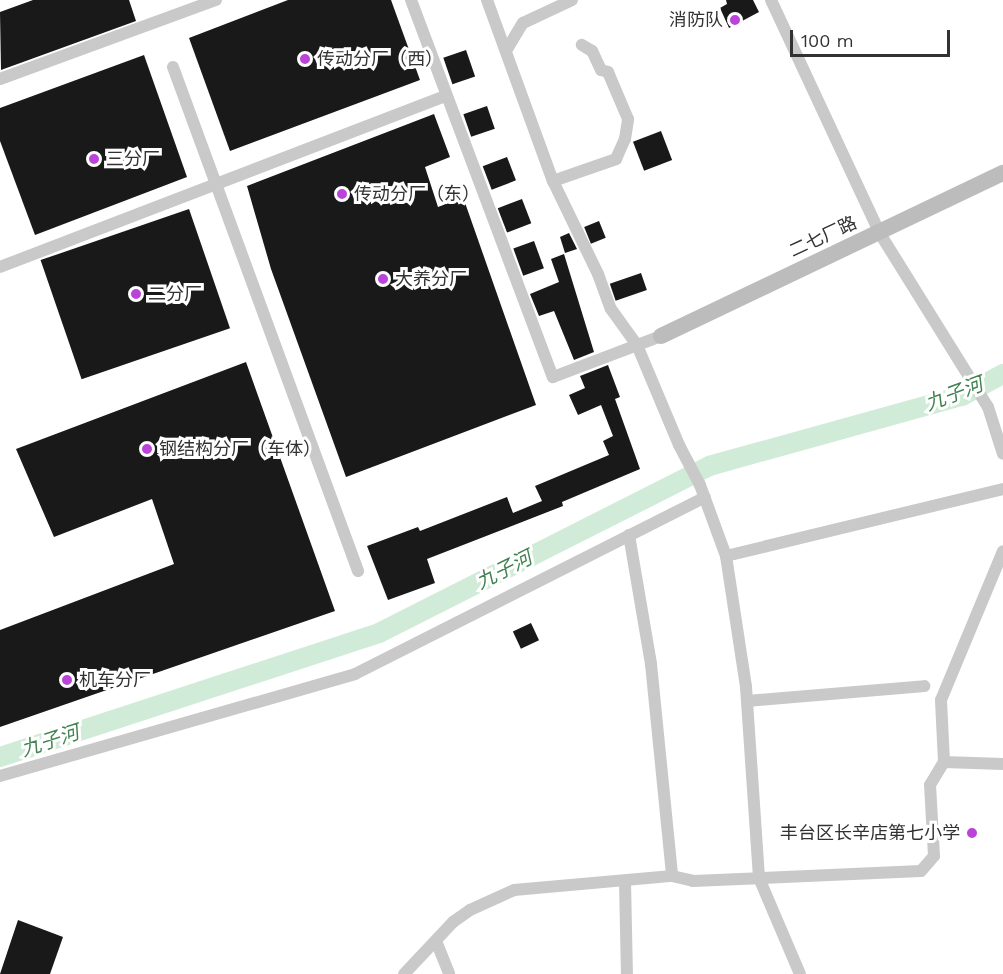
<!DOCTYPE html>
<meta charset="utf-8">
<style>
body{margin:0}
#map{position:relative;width:1003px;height:974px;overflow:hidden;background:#fff;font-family:"Work Sans","Noto Sans SC",sans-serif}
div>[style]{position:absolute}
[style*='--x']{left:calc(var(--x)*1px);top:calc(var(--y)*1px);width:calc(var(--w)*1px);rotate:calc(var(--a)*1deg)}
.river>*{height:20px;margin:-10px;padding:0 10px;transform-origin:10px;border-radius:10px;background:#d0ebd7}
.building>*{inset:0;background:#191919;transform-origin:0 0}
.street>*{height:12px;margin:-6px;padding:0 6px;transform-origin:6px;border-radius:6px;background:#c9c9c9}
.secondary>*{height:16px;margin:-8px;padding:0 8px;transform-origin:8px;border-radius:8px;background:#bcbcbc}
.dots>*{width:16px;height:16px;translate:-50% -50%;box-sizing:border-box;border:3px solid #fff;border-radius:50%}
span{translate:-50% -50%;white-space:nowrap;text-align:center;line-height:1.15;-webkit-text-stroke:6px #fff;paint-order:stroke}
.poi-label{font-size:18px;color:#323232}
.right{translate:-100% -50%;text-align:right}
.left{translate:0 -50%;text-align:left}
.street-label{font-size:18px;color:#323232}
.water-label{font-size:20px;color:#408250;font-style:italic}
.scale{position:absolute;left:790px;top:30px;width:160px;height:27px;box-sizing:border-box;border:3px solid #323232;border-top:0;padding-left:8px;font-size:18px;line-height:21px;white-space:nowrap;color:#323232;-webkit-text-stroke:4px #fff;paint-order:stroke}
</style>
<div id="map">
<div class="river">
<i style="--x:0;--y:757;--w:399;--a:-18.1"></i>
<i style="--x:379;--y:633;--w:370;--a:-26.8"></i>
<i style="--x:709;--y:466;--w:263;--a:-15.5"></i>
<i style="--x:962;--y:396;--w:47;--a:-28.2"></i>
</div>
<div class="building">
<i style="clip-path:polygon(33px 0,129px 0,136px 21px,1px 70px,0 12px)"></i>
<i style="clip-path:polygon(288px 0,391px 0,420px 80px,230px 151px,189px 38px)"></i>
<i style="clip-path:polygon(726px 0,753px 0,759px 12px,729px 28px,720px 8px,727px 4px)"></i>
<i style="left:466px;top:50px;width:28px;height:24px;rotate:71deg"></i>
<i style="clip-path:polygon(144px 55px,187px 177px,35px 235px,0 141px,0 108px)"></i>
<i style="left:487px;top:106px;width:24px;height:25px;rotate:71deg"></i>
<i style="clip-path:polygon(434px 114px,450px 157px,425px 167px,438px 207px,463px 197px,536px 405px,346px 477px,271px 269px,247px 186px)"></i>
<i style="left:661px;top:131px;width:31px;height:30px;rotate:69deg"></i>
<i style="left:507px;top:157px;width:25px;height:26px;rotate:69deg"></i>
<i style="left:522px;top:199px;width:26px;height:26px;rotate:69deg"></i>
<i style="left:189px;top:209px;width:126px;height:157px;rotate:71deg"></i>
<i style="left:599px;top:221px;width:18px;height:16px;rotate:68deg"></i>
<i style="clip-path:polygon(569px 233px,577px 249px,565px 253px,560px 237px)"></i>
<i style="left:534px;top:241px;width:29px;height:22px;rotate:70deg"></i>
<i style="clip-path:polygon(564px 254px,594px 352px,574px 360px,554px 311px,539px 316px,530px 294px,559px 282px,551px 259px)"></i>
<i style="left:641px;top:273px;width:18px;height:33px;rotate:71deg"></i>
<i style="clip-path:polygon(246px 362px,335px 611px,0 727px,0 630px,174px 564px,152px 499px,54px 537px,16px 449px)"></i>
<i style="clip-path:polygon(608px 365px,620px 397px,615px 399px,640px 469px,562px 502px,563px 506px,427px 559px,435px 583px,388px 600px,367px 546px,418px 527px,420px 531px,507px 497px,513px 513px,542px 501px,535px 486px,609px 455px,603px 441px,613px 436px,601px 405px,578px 415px,569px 395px,585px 388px,580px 376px)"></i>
<i style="left:531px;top:623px;width:19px;height:20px;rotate:65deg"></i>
<i style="clip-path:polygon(18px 920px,63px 937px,50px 974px,0 974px)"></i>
</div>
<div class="street">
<i style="--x:411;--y:0;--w:403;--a:69.4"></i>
<i style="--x:553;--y:377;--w:116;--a:-20.8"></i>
<i style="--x:487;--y:0;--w:193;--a:70"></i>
<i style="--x:553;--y:181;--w:103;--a:64.2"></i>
<i style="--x:598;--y:274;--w:37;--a:70"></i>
<i style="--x:611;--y:309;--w:44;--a:54.2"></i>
<i style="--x:637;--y:345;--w:108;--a:67.2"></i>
<i style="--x:679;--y:445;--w:45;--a:62.3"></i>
<i style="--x:700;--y:485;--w:76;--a:69.9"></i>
<i style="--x:726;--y:556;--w:133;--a:81.3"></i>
<i style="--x:746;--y:687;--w:191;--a:86.1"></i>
<i style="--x:759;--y:878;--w:104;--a:66.9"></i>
<i style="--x:771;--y:0;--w:256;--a:65"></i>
<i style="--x:879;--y:232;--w:206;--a:58.1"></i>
<i style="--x:988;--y:407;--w:49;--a:72.3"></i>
<i style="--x:506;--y:51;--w:33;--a:-59"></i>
<i style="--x:523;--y:23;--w:54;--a:-25.1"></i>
<i style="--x:173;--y:67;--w:537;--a:69.84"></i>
<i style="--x:0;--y:79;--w:230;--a:-20.1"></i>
<i style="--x:553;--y:181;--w:67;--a:-19.2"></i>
<i style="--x:616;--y:159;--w:22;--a:-66"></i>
<i style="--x:625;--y:139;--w:20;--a:-81"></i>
<i style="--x:628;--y:119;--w:51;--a:-113.1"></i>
<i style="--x:608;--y:72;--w:7;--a:-164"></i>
<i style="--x:601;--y:70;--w:21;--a:-115"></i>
<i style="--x:592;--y:51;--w:12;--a:-149"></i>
<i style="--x:0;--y:267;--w:478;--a:-21"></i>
<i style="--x:629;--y:535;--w:131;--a:80.3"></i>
<i style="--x:651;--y:664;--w:213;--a:84.3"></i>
<i style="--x:726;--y:556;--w:285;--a:-13.6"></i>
<i style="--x:747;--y:701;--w:178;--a:-4.8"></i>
<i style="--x:944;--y:762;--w:59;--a:1.9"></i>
<i style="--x:0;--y:776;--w:369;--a:-16"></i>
<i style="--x:355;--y:674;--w:392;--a:-26.8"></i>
<i style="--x:625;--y:881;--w:93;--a:88.8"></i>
<i style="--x:436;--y:941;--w:35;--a:68"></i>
<i style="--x:404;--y:974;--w:71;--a:-46.7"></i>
<i style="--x:453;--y:922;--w:21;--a:-35"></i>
<i style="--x:470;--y:910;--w:48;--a:-24.4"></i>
<i style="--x:514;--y:890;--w:159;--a:-5.1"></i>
<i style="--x:672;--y:876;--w:22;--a:13"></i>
<i style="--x:693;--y:881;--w:228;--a:-2.5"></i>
<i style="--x:921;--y:871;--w:20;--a:-49"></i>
<i style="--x:934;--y:856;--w:71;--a:-93.2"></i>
<i style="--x:930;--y:785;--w:27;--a:-59"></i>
<i style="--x:944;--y:762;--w:62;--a:-92.8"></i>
<i style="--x:941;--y:700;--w:161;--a:-67.4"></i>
</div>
<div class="secondary">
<i style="--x:661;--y:336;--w:379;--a:-25.5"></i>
</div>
<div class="dots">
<i style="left:735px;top:20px;background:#ba44d9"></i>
<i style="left:305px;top:59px;background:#ba44d9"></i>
<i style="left:94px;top:159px;background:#ba44d9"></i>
<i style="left:342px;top:194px;background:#ba44d9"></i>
<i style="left:383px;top:279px;background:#ba44d9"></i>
<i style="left:136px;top:294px;background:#ba44d9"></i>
<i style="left:147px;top:449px;background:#ba44d9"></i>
<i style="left:67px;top:680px;background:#ba44d9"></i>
<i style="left:972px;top:833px;background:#ba44d9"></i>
</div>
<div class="poi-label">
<span class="right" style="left:723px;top:20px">消防队</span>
<span class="left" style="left:317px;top:59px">传动分厂（西）</span>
<span class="left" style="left:106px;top:159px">三分厂</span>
<span class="left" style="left:354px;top:194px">传动分厂（东）</span>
<span class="left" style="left:395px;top:279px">大养分厂</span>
<span class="left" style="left:148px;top:294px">二分厂</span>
<span class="left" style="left:159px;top:449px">钢结构分厂（车体）</span>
<span class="left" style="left:79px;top:680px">机车分厂</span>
<span class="right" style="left:960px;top:833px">丰台区长辛店第七小学</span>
</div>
<div class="street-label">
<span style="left:823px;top:237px;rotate:-25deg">二七厂路</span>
</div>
<div class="water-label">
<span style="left:954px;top:394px;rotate:-21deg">九子河</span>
<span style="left:504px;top:570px;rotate:-27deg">九子河</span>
<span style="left:50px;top:741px;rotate:-18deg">九子河</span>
</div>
<div class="scale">100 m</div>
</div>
